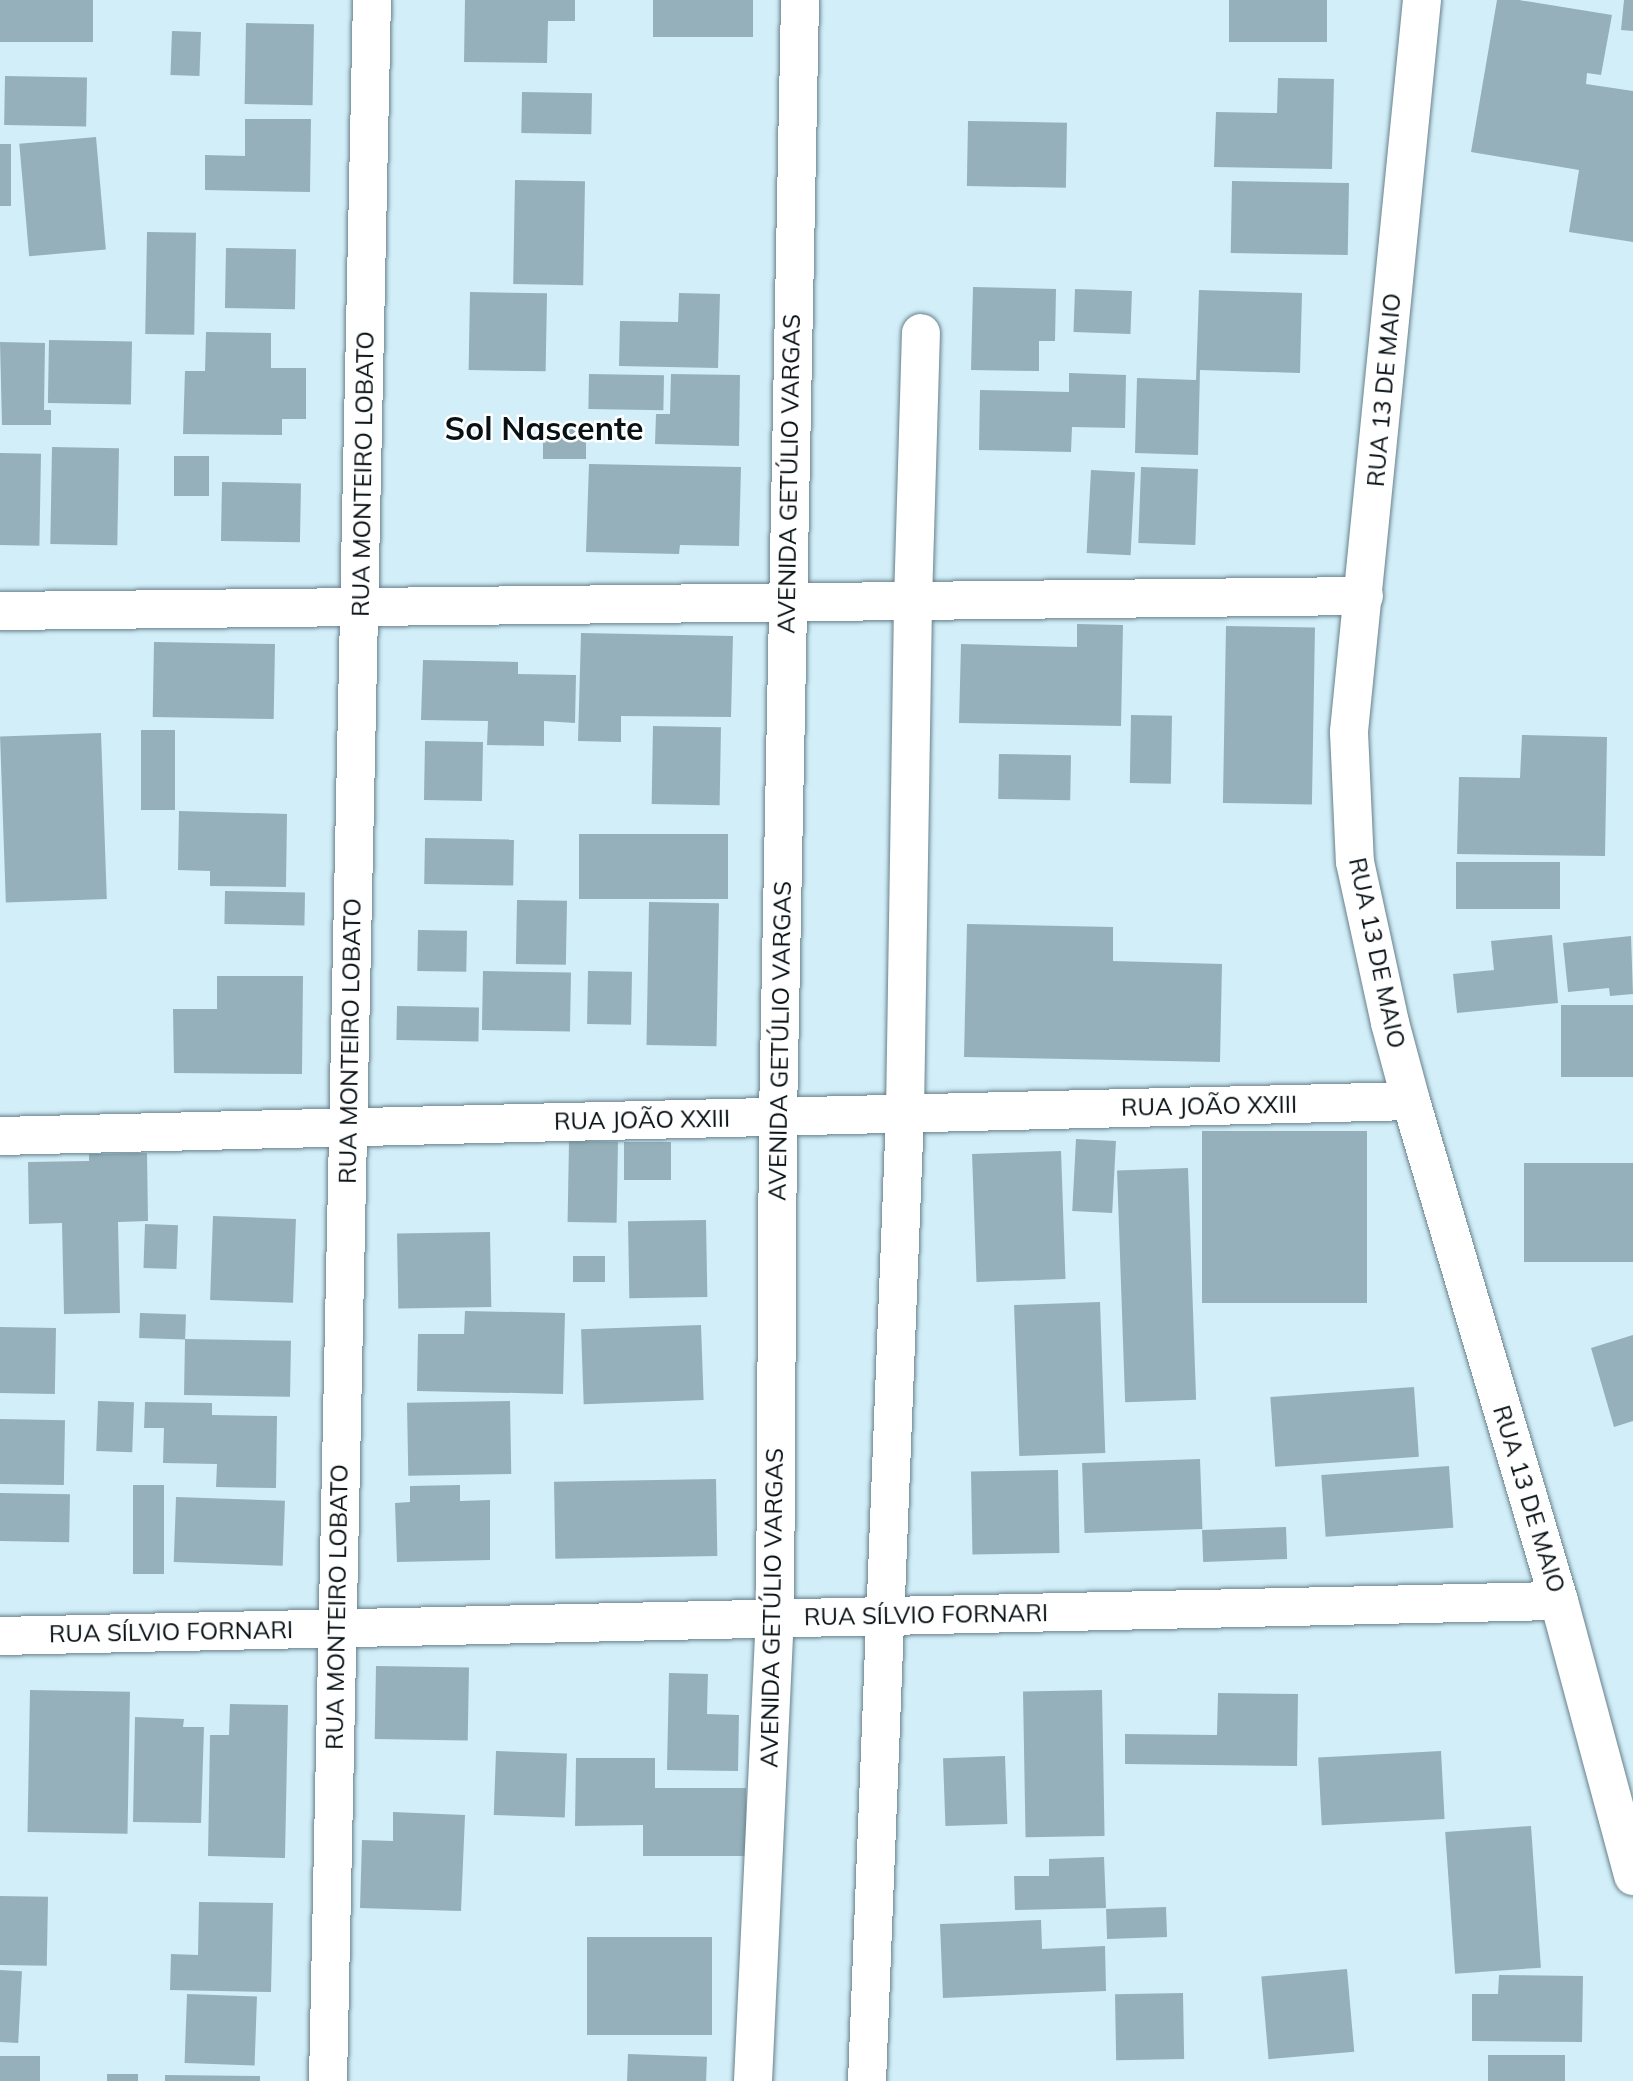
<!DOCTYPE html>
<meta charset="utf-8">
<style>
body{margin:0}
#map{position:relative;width:1633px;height:2081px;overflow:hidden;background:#d2eef9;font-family:Mulish,sans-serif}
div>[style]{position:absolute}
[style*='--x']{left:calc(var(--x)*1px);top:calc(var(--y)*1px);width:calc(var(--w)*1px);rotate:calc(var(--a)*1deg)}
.building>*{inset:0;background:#95b0bb;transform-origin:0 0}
.roads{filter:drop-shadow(0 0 2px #67818b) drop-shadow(0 0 2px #67818b)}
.minor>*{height:38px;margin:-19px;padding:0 19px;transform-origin:19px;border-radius:19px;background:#fff}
.major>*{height:38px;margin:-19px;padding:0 19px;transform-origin:19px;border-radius:19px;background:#fff}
span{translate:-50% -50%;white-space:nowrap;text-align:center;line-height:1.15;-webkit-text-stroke:5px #fff;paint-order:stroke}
.street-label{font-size:24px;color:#081115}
.district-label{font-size:32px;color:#081115;font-weight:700}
</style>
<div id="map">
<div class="building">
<i style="left:0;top:0;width:93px;height:42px"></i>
<i style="clip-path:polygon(465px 0,575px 0,575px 21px,548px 21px,547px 63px,464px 62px)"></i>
<i style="left:653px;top:0;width:100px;height:37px"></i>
<i style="left:1229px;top:0;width:98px;height:42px"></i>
<i style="clip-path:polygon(1497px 0,1519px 0,1612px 15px,1601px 75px,1587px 73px,1586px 84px,1633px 91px,1633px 242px,1569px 232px,1579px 170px,1471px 152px)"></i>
<i style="clip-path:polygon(1624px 0,1633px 0,1633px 31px,1621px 30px)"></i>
<i style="left:246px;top:23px;width:68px;height:81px;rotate:1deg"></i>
<i style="left:172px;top:31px;width:29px;height:44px;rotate:2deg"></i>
<i style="left:5px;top:76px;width:82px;height:49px;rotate:1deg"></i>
<i style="clip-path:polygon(1278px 78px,1334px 79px,1332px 169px,1214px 167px,1216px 112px,1277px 113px)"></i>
<i style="left:522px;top:92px;width:70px;height:41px;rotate:1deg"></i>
<i style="clip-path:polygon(245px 119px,311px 119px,310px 192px,205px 190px,205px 155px,245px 156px)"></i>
<i style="left:968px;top:121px;width:99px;height:65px;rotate:1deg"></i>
<i style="left:96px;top:137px;width:113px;height:77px;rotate:85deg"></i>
<i style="left:0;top:144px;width:11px;height:62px"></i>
<i style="left:515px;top:180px;width:70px;height:104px;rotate:1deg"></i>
<i style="left:1232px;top:181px;width:117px;height:72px;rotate:1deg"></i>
<i style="left:147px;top:232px;width:49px;height:102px;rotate:1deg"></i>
<i style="left:226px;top:248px;width:70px;height:60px;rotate:1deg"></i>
<i style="clip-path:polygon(973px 287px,1056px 289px,1055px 341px,1039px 341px,1039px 371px,971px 370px)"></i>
<i style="left:1075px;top:289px;width:57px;height:43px;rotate:2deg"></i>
<i style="clip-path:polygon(1199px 290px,1302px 293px,1300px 373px,1200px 370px,1198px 455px,1135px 453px,1137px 378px,1196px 380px)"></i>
<i style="left:470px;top:292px;width:77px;height:78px;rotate:1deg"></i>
<i style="clip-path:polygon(679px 293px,720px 294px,718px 368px,619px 366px,620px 321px,678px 322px)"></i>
<i style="clip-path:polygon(206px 332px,271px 333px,271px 368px,306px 368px,306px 419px,282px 419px,282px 435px,183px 434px,185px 371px,205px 371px)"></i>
<i style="left:49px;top:340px;width:83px;height:63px;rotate:1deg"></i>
<i style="clip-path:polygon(0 342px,45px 343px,44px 410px,51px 410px,51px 425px,2px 425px)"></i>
<i style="clip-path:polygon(1069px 373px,1126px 375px,1125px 428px,1072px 427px,1071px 452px,979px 450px,980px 390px,1069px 392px)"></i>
<i style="left:589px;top:374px;width:75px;height:35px;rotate:1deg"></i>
<i style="clip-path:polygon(671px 374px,740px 375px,739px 446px,655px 444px,656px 414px,670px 414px)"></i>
<i style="left:543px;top:427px;width:43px;height:32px"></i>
<i style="left:52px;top:447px;width:67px;height:97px;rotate:1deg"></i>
<i style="left:0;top:453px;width:41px;height:92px;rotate:1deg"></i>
<i style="left:174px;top:456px;width:35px;height:40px"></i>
<i style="clip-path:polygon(589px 464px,741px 467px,739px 546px,680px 545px,679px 554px,586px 552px)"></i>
<i style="left:1141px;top:467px;width:57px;height:76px;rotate:2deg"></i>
<i style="left:1091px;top:470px;width:44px;height:83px;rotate:3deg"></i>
<i style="left:222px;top:482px;width:79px;height:59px;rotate:1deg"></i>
<i style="clip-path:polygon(1077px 624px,1123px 625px,1121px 726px,959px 723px,961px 644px,1077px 647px)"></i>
<i style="left:1226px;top:626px;width:89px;height:177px;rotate:1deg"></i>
<i style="clip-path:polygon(581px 633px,733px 636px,731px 717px,621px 716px,621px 742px,578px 741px)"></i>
<i style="left:154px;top:642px;width:121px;height:75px;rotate:1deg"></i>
<i style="clip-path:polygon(423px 660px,518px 662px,518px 674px,576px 675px,575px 723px,544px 721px,544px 746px,487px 745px,488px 721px,421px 720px)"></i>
<i style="left:1131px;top:715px;width:41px;height:68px;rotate:1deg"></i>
<i style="left:653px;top:726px;width:68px;height:78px;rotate:1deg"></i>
<i style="left:141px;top:730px;width:34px;height:80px"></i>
<i style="left:101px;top:733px;width:166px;height:101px;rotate:88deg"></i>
<i style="clip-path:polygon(1522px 735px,1607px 737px,1605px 856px,1457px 854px,1459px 777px,1520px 778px)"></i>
<i style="left:425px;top:741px;width:58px;height:59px;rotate:1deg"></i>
<i style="left:999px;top:754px;width:72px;height:45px;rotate:1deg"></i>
<i style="clip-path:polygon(179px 811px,287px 814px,286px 887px,210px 886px,210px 871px,178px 870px)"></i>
<i style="left:728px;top:834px;width:65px;height:149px;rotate:90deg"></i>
<i style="left:425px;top:838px;width:89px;height:46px;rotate:1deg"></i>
<i style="left:1456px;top:862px;width:104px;height:47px"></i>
<i style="left:225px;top:891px;width:80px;height:33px;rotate:1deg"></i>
<i style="left:517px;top:900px;width:50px;height:64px;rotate:1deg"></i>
<i style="left:649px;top:902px;width:70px;height:143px;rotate:1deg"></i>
<i style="clip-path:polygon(967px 924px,1113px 927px,1113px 961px,1222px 964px,1220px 1062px,964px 1057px)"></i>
<i style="left:418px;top:930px;width:49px;height:41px;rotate:1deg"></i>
<i style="clip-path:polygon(1552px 935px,1558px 1003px,1457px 1013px,1453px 974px,1494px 970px,1491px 941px)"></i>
<i style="clip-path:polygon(1631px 936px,1633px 994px,1610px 996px,1609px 988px,1568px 992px,1563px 943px)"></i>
<i style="left:483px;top:971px;width:88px;height:59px;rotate:1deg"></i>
<i style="left:588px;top:971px;width:44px;height:53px;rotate:1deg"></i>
<i style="clip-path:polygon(217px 976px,303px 976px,302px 1074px,174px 1073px,173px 1009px,217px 1009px)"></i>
<i style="left:1633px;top:1005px;width:72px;height:72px;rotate:90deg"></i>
<i style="left:397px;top:1006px;width:82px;height:34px;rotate:1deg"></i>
<i style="left:1202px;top:1131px;width:165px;height:172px"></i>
<i style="left:1076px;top:1139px;width:40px;height:72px;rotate:3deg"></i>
<i style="left:569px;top:1141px;width:49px;height:81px;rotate:1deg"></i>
<i style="left:624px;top:1142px;width:47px;height:38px"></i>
<i style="left:1061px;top:1151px;width:128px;height:89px;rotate:88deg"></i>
<i style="clip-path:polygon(147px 1153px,148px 1221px,118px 1222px,120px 1313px,64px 1314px,62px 1223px,29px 1224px,28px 1162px,89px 1161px,89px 1154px)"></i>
<i style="left:1633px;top:1163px;width:99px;height:109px;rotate:90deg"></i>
<i style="left:1188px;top:1168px;width:232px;height:71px;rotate:88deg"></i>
<i style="left:213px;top:1216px;width:83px;height:84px;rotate:2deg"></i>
<i style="left:706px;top:1220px;width:77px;height:78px;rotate:89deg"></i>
<i style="left:145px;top:1224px;width:33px;height:44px;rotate:2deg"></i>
<i style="left:490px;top:1232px;width:75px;height:93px;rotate:89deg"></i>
<i style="left:573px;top:1256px;width:32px;height:26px"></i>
<i style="left:1100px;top:1302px;width:151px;height:86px;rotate:88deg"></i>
<i style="clip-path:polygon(465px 1311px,565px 1313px,563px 1394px,417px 1391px,418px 1334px,464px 1334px)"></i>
<i style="left:140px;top:1313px;width:46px;height:25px;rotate:2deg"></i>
<i style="left:701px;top:1325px;width:75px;height:120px;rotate:88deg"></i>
<i style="left:0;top:1327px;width:56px;height:66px;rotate:1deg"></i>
<i style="clip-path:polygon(1633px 1335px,1633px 1421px,1614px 1427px,1591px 1348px)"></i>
<i style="left:185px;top:1339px;width:106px;height:56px;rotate:1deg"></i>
<i style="left:1414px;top:1387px;width:70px;height:144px;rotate:86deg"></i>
<i style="left:98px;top:1401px;width:36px;height:50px;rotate:2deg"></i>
<i style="left:510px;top:1401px;width:73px;height:103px;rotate:89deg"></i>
<i style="clip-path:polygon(145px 1402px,212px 1403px,212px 1415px,277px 1416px,276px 1488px,216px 1487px,217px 1464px,163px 1463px,164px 1428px,144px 1428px)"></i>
<i style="left:0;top:1419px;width:65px;height:65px;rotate:1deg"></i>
<i style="left:1200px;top:1459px;width:70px;height:118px;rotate:88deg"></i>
<i style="left:1449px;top:1466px;width:62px;height:128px;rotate:86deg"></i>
<i style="left:1058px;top:1470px;width:83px;height:87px;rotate:89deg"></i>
<i style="left:716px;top:1479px;width:77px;height:162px;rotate:89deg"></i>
<i style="left:133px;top:1485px;width:31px;height:89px"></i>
<i style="clip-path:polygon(460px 1485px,460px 1501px,490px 1500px,490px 1560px,397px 1562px,395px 1503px,410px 1502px,410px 1486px)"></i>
<i style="left:0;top:1493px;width:70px;height:48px;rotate:1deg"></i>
<i style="left:176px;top:1497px;width:109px;height:65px;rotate:2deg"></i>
<i style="left:1286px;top:1527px;width:32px;height:84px;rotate:88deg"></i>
<i style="left:376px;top:1666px;width:93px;height:73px;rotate:1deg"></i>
<i style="clip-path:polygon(669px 1673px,708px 1674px,707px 1714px,739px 1715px,738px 1771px,667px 1770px)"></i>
<i style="left:30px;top:1690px;width:100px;height:142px;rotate:1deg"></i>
<i style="left:1102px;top:1690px;width:146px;height:79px;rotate:89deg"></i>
<i style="clip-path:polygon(1218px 1693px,1298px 1694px,1297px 1766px,1125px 1764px,1125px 1734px,1217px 1735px)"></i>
<i style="clip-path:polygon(230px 1704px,288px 1705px,285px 1858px,208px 1856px,210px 1735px,229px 1735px)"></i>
<i style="clip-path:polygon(135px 1717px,184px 1719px,183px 1727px,204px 1727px,201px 1823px,133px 1822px)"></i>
<i style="left:496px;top:1751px;width:71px;height:64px;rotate:2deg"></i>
<i style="left:1441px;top:1751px;width:68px;height:123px;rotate:87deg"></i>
<i style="left:1005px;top:1756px;width:68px;height:62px;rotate:88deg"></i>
<i style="clip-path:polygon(576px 1758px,655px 1758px,655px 1788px,746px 1788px,746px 1856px,643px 1856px,643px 1825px,575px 1826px)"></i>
<i style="clip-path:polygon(393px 1812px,465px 1815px,461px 1911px,360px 1908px,362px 1840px,393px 1841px)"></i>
<i style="left:1531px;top:1826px;width:142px;height:86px;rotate:86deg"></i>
<i style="clip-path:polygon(1104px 1857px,1106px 1908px,1015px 1910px,1014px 1876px,1049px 1876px,1049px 1859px)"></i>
<i style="left:0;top:1896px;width:48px;height:69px;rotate:1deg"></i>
<i style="clip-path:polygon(199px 1902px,273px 1903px,271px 1992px,170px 1990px,171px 1954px,198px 1955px)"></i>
<i style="left:1166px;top:1907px;width:30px;height:60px;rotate:88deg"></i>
<i style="clip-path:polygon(1041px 1920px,1042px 1949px,1105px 1946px,1106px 1991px,943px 1998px,940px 1924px)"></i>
<i style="left:587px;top:1937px;width:125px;height:98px"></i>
<i style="left:1347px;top:1969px;width:83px;height:86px;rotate:85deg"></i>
<i style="left:0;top:1970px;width:22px;height:72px;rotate:3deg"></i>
<i style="clip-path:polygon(1499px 1975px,1583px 1976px,1582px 2042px,1472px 2041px,1472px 1994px,1498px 1994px)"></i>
<i style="left:1183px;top:1993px;width:66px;height:68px;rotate:89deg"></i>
<i style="left:187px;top:1994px;width:70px;height:69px;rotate:2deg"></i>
<i style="left:628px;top:2054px;width:79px;height:27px;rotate:2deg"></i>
<i style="left:1565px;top:2055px;width:26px;height:77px;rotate:90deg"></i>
<i style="left:0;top:2056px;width:40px;height:25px"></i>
<i style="left:107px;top:2074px;width:31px;height:7px"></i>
<i style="clip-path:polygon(165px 2075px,260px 2076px,260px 2081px,165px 2081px)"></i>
</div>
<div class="roads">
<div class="minor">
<i style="--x:0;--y:611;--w:1364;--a:-0.63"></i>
<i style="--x:0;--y:1136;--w:1411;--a:-1.42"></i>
<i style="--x:0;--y:1636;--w:1559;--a:-1.29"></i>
<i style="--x:328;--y:2081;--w:2081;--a:-88.79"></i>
<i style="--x:753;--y:2081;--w:463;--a:-87.3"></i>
<i style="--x:775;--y:1619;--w:503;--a:-89.66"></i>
<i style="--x:778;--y:1116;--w:1116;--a:-88.87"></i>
<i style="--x:867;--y:2081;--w:969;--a:-87.75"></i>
<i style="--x:905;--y:1113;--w:512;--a:-89.1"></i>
<i style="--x:913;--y:601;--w:268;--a:-88.3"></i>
</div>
<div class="major">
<i style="--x:1422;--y:0;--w:736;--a:95.7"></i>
<i style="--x:1349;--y:732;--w:130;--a:87.4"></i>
<i style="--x:1355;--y:862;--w:165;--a:77.7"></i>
<i style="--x:1390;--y:1023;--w:81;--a:74.9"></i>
<i style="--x:1411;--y:1101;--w:521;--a:73.51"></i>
<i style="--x:1559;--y:1601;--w:285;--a:74.9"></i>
</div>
</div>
<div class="street-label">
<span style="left:1384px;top:390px;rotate:-85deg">RUA 13 DE MAIO</span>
<span style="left:363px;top:474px;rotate:-89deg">RUA MONTEIRO LOBATO</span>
<span style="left:789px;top:474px;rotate:-89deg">AVENIDA GETÚLIO VARGAS</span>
<span style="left:1377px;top:953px;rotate:78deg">RUA 13 DE MAIO</span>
<span style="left:350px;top:1041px;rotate:-89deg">RUA MONTEIRO LOBATO</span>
<span style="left:780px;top:1041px;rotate:-89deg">AVENIDA GETÚLIO VARGAS</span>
<span style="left:1209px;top:1106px;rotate:-1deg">RUA JOÃO XXIII</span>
<span style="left:642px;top:1120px;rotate:-1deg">RUA JOÃO XXIII</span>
<span style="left:1529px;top:1499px;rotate:73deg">RUA 13 DE MAIO</span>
<span style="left:337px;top:1607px;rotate:-89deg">RUA MONTEIRO LOBATO</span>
<span style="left:772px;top:1608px;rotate:-89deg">AVENIDA GETÚLIO VARGAS</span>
<span style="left:926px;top:1615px;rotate:-1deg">RUA SÍLVIO FORNARI</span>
<span style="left:171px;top:1632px;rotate:-1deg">RUA SÍLVIO FORNARI</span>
</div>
<div class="district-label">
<span style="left:544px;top:428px">Sol Nascente</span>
</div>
</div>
